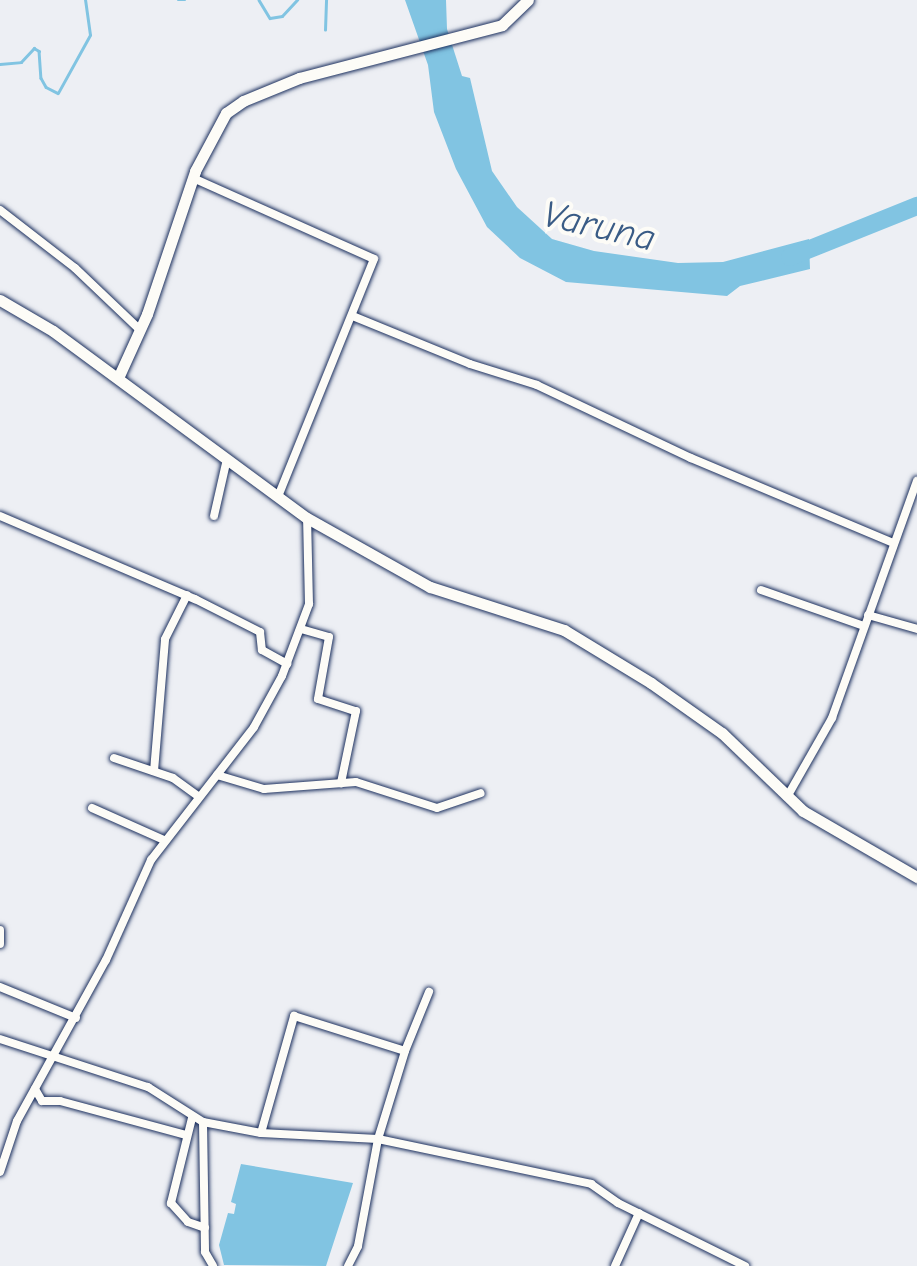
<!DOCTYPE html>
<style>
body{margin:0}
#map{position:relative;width:917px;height:1266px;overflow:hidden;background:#edeff4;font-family:"Comic Neue",sans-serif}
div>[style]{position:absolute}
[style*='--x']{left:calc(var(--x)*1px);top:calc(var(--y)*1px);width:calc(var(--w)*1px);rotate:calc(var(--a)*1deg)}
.water>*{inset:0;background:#81c4e2}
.stream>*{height:2.5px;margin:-1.25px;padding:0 1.25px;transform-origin:1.25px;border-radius:1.25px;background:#81c4e2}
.river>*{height:18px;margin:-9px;padding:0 9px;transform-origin:9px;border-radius:9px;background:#81c4e2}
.roads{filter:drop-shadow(0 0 2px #1b2f5e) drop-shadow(0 0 2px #1b2f5e)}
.street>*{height:8px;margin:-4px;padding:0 4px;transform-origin:4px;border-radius:4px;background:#fdfcf7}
.secondary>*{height:11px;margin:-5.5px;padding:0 5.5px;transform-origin:5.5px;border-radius:5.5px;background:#fdfcf7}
span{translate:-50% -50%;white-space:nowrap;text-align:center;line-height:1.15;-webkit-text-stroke:8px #fdfcf7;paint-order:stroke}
.water-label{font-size:38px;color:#3a5c86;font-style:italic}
</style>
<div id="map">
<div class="water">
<i style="clip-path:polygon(405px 0,446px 0,447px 29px,462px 76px,470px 78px,492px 171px,517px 207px,552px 239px,594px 251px,678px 263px,723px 262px,809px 239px,810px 269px,740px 286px,727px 296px,566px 282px,520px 258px,487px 227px,456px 169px,434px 112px,428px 65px)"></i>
<i style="clip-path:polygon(241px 1164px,353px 1183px,326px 1266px,224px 1265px,219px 1245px,228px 1213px,234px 1214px,236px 1204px,231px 1202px)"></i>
</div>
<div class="stream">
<i style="--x:178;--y:0;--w:7;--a:0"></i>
<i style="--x:259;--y:0;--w:21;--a:59"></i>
<i style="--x:270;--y:18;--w:12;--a:-9"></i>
<i style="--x:282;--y:16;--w:22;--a:-47"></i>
<i style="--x:325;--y:30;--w:30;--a:-88"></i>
<i style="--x:0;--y:64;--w:21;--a:-5"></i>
<i style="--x:21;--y:62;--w:19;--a:-47"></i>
<i style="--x:34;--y:48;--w:6;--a:31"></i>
<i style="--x:39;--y:51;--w:27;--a:86"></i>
<i style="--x:41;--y:78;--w:10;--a:61"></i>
<i style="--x:46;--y:87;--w:13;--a:27"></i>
<i style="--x:58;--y:93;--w:66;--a:-61.1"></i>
<i style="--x:90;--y:35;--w:35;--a:-98"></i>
</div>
<div class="river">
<i style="--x:790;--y:257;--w:137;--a:-21.9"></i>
</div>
<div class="roads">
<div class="street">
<i style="--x:193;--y:178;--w:198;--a:24.1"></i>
<i style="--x:374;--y:259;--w:257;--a:112"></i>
<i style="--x:0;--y:210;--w:95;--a:37.7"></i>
<i style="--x:75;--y:268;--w:87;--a:43.6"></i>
<i style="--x:355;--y:317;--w:124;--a:22.2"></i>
<i style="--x:470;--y:364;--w:70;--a:17.4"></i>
<i style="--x:537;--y:385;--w:170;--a:25.4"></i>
<i style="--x:691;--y:458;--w:219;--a:22.8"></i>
<i style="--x:0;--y:516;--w:212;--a:23.1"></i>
<i style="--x:195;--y:599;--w:73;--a:26.9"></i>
<i style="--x:260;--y:632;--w:18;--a:84"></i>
<i style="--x:262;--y:650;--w:29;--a:29"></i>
<i style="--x:214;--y:516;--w:58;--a:-77.2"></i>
<i style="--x:761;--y:590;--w:109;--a:19.3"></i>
<i style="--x:868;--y:615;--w:51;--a:15.9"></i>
<i style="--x:301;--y:629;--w:29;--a:16"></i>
<i style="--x:329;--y:637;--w:63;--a:100.1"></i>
<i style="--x:318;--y:699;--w:40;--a:18"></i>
<i style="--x:356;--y:711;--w:74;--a:101.8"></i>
<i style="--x:114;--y:758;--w:62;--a:18.7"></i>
<i style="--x:173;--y:778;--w:32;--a:36"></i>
<i style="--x:154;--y:771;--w:132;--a:-85.2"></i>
<i style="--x:165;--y:639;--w:49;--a:-63.4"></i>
<i style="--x:217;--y:775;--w:49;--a:16.6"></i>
<i style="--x:264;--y:789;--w:92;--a:-4.4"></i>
<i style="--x:356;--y:782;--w:85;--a:17.8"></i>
<i style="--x:437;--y:808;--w:46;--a:-18.8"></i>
<i style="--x:787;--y:797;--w:91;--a:-60.3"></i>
<i style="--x:832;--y:718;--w:252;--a:-70.3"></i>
<i style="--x:92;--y:808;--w:79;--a:24"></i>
<i style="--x:0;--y:930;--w:14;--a:90"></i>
<i style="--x:0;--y:987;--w:82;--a:22.2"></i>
<i style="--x:0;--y:1039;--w:156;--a:18"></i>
<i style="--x:148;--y:1087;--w:65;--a:32.5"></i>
<i style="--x:203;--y:1122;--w:59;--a:10.7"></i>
<i style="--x:261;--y:1133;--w:117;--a:2.9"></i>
<i style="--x:378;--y:1139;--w:218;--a:11.9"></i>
<i style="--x:591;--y:1184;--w:33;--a:35"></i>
<i style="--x:618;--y:1203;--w:142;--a:26.4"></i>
<i style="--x:35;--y:1089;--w:14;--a:60"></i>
<i style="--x:42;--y:1101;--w:18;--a:0"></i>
<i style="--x:60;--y:1101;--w:131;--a:15.1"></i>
<i style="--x:192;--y:1118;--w:88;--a:103.9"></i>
<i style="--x:171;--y:1203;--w:25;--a:48"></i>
<i style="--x:188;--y:1222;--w:18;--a:19"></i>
<i style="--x:203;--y:1122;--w:130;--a:89.1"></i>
<i style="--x:205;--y:1252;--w:16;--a:60"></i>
<i style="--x:261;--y:1133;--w:122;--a:-74.2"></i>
<i style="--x:294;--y:1016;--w:116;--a:17.5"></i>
<i style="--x:0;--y:1172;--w:54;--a:-71.6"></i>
<i style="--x:17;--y:1121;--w:184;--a:-61.1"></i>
<i style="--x:106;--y:960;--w:110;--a:-65.8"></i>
<i style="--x:151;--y:860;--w:168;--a:-52.2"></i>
<i style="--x:254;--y:727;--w:58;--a:-61.2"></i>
<i style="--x:282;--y:676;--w:77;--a:-69.4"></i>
<i style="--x:309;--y:604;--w:86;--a:-91.3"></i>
<i style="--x:348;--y:1266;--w:22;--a:-63"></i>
<i style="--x:358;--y:1246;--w:109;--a:-79.4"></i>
<i style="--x:378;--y:1139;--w:92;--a:-72.9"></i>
<i style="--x:405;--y:1051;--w:64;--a:-67.9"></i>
<i style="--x:615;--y:1266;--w:58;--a:-65.6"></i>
</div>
<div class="secondary">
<i style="--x:0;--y:300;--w:61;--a:30.3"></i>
<i style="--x:53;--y:331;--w:315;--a:36.4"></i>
<i style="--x:307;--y:518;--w:141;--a:29.3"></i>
<i style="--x:430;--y:587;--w:141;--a:17.8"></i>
<i style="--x:564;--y:630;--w:102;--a:31.3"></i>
<i style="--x:651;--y:683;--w:87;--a:35.2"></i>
<i style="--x:722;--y:733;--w:112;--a:43.9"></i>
<i style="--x:803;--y:811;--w:132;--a:30.1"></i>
<i style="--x:118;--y:378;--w:70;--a:-65.6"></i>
<i style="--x:147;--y:314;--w:151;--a:-71.4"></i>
<i style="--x:195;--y:171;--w:66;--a:-61.9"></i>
<i style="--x:226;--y:113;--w:21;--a:-35"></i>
<i style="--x:243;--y:101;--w:61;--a:-22.3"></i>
<i style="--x:299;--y:78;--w:210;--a:-14.6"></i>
<i style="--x:502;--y:25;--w:36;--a:-44"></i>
</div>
</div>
<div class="water-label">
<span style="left:599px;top:227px;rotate:13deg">Varuna</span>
</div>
</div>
